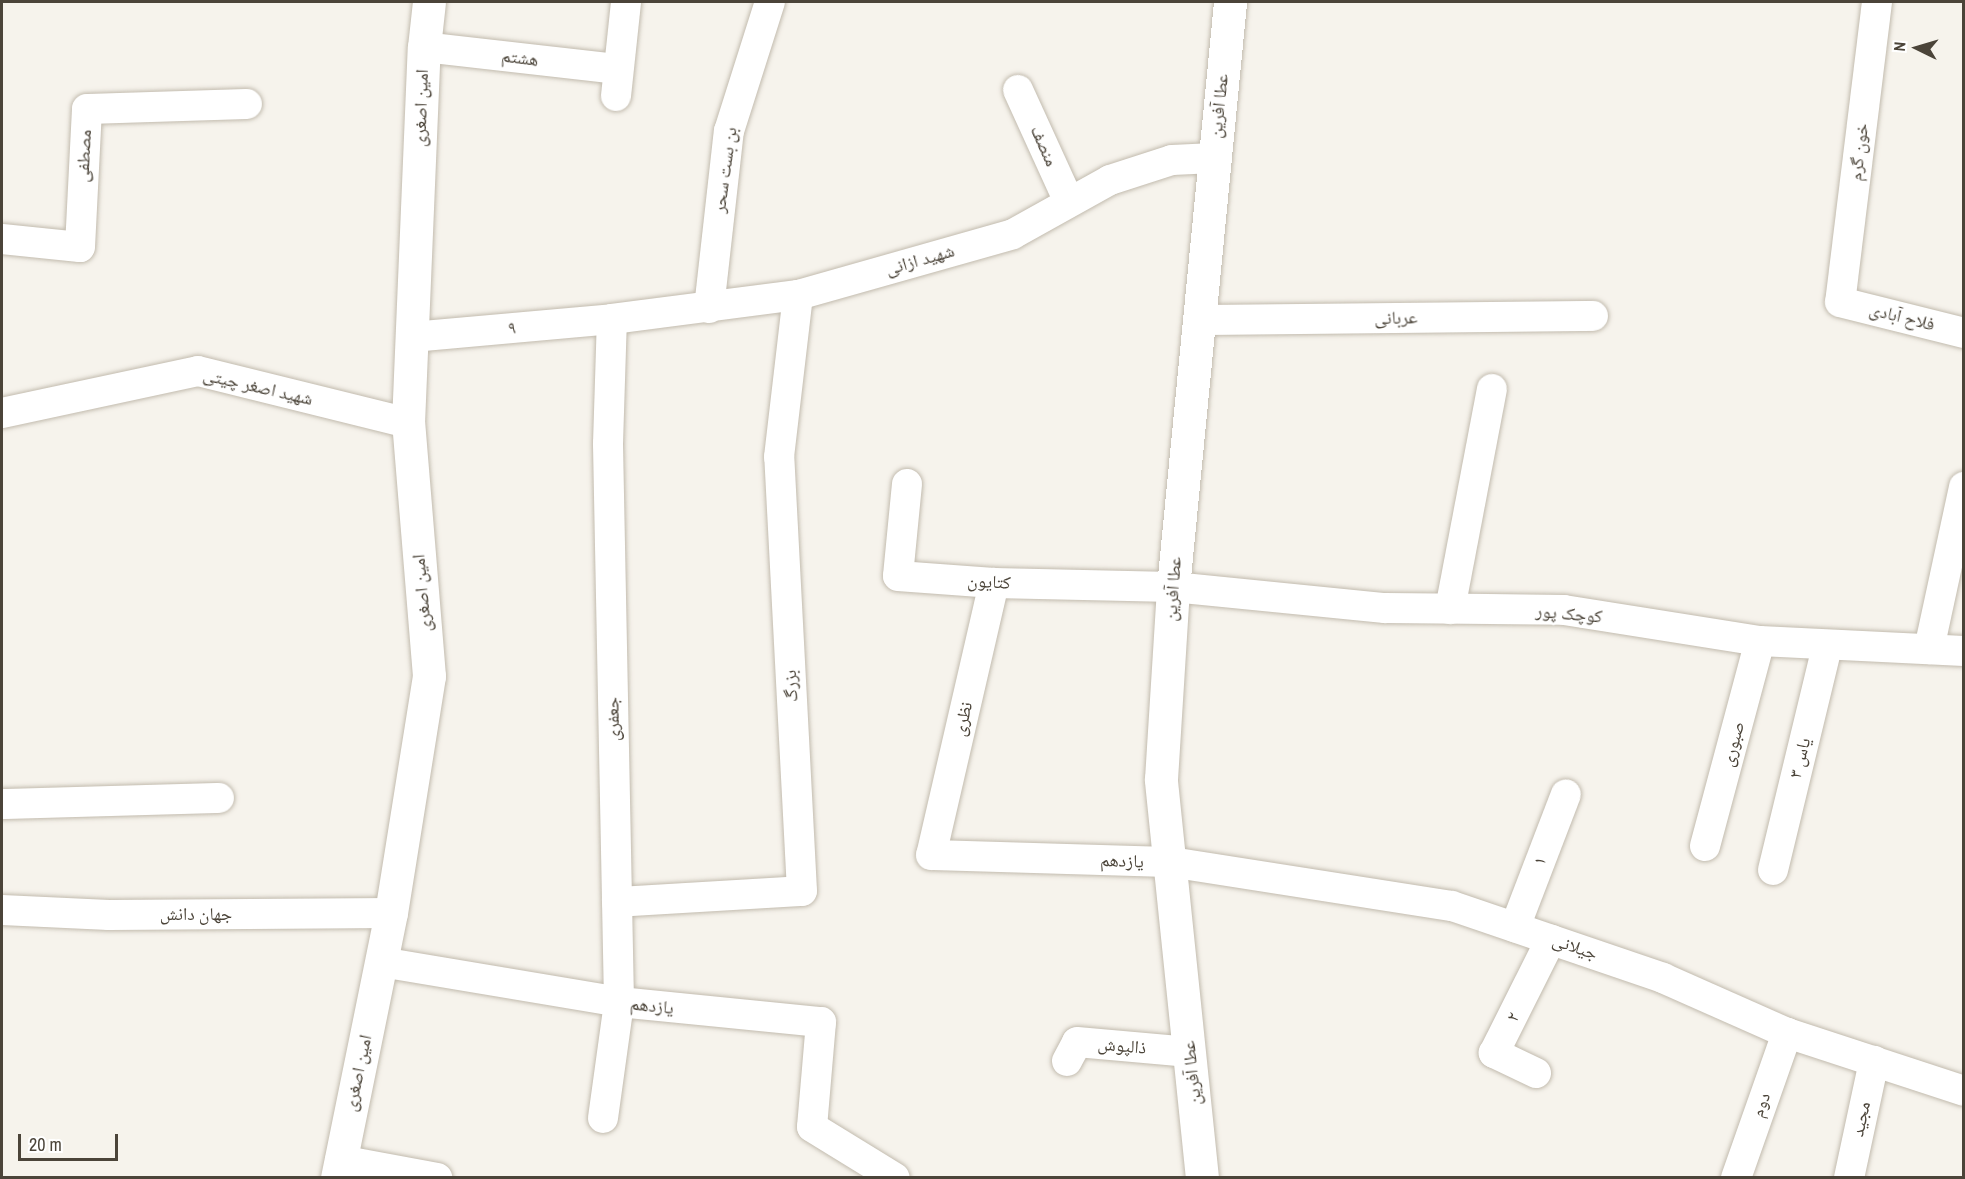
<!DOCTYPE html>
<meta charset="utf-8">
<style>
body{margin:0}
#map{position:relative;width:1965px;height:1179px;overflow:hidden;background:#f6f3ec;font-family:"Archivo Narrow","Noto Naskh Arabic",sans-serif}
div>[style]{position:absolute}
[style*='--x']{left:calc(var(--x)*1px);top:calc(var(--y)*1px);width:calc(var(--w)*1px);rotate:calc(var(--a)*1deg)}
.roads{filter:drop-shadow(0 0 2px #c2bbae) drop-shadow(0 0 2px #c2bbae)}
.minor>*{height:30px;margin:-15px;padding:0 15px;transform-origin:15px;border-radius:15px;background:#fff}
.tertiary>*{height:33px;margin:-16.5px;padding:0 16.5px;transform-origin:16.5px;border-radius:16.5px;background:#fff}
span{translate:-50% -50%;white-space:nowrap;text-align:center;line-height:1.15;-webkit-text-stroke:4.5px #fff;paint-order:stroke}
.street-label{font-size:18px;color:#4b4439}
.frame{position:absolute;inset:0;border:3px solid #4b4439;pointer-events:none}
.north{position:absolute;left:1887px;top:18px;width:60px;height:60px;-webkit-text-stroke:4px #fff;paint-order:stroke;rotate:275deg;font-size:16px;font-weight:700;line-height:24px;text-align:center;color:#4b4439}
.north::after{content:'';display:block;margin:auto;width:21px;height:27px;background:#4b4439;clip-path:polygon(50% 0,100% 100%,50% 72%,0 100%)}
.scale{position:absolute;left:18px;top:1134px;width:100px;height:27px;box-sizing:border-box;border:3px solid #4b4439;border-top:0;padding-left:8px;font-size:18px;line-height:21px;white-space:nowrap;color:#4b4439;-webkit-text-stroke:4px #fff;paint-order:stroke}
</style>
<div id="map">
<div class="roads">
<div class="minor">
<i style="--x:1877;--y:2;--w:302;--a:97"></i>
<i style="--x:1840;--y:302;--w:128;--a:14"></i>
<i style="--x:424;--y:47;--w:194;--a:6.5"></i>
<i style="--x:1018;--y:90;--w:123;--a:65.5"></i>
<i style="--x:616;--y:96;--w:95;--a:-83.9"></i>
<i style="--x:2;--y:239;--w:78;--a:5.9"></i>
<i style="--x:80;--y:247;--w:138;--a:-87.1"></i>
<i style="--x:87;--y:109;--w:160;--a:-1.8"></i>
<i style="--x:709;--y:308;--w:178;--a:-83.6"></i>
<i style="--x:729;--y:131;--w:135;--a:-72.4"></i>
<i style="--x:1198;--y:320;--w:395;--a:-0.6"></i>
<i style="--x:412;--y:337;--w:201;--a:-5.1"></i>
<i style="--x:612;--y:319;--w:188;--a:-7.4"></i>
<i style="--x:798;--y:295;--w:223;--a:-15.8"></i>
<i style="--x:1013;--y:234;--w:111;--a:-29.1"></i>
<i style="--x:1110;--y:180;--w:65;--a:-17.9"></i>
<i style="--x:1172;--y:160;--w:42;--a:-2.7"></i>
<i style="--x:2;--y:413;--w:200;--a:-12.1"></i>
<i style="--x:198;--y:371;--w:216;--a:13.9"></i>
<i style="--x:907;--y:484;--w:92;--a:95.6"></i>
<i style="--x:898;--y:576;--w:96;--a:4.2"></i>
<i style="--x:994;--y:583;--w:179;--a:1.3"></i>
<i style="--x:1173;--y:587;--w:213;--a:5.7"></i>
<i style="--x:1385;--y:608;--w:179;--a:0.6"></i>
<i style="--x:1564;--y:610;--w:198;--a:9"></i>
<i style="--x:1760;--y:641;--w:204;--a:2.8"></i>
<i style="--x:994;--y:583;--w:279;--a:103"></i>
<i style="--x:931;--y:855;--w:239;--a:1.7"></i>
<i style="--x:1170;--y:862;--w:285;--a:8.9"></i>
<i style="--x:1452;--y:906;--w:223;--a:18.8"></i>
<i style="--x:1663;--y:978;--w:136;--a:23.9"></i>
<i style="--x:1787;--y:1033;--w:186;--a:18.1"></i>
<i style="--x:1450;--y:609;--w:224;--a:-79.2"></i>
<i style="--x:1929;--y:649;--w:166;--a:-77.8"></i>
<i style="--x:2;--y:804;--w:217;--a:-1.6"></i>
<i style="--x:1705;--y:846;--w:212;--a:-75"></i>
<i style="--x:1773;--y:870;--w:230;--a:-76.4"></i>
<i style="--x:617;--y:902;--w:185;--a:-3.4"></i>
<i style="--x:802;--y:891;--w:435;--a:-93"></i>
<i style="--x:779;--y:457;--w:163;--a:-83.3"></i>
<i style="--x:2;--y:910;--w:107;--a:2.7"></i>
<i style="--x:109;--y:915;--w:282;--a:-0.4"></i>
<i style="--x:1515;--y:927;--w:142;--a:-69"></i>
<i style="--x:381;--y:962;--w:241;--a:9.5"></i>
<i style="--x:619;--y:1002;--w:203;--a:5.7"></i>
<i style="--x:821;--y:1022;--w:105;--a:94.9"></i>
<i style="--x:812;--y:1127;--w:97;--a:31.6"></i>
<i style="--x:1067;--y:1061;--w:21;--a:-62"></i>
<i style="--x:1077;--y:1042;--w:113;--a:5.1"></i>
<i style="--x:1536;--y:1073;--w:47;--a:-154.5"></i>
<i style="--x:1494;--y:1053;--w:127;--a:-63.4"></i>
<i style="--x:603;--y:1118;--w:117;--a:-82.1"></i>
<i style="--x:619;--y:1002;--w:558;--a:-91.13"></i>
<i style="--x:608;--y:444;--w:125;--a:-88.2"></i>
<i style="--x:340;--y:1160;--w:99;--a:10.5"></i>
<i style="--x:1736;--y:1178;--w:154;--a:-70.6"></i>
<i style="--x:1849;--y:1178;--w:120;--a:-77.9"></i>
</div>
<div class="tertiary">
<i style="--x:337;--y:1178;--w:270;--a:-78.5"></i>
<i style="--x:391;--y:913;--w:240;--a:-80.9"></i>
<i style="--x:429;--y:676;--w:254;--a:-94.7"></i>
<i style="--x:408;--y:423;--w:376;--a:-87.6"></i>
<i style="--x:424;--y:47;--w:45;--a:-83.7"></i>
<i style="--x:1202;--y:1178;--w:401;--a:-95.9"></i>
<i style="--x:1161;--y:779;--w:192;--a:-86.4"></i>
<i style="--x:1173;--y:587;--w:588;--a:-84.43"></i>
</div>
</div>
<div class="street-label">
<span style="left:520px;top:58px;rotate:7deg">هشتم</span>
<span style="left:1219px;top:106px;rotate:-84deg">عطا آفرین</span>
<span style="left:421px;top:108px;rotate:-88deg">امین اصغری</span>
<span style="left:1044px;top:146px;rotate:66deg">منصف</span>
<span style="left:1859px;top:152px;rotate:-83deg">خون گرم</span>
<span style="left:84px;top:156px;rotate:-87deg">مصطفی</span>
<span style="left:725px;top:170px;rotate:-82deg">بن بست سحر</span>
<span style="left:920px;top:260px;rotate:-16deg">شهید ازانی</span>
<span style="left:1902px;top:317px;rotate:14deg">فلاح آبادی</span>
<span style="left:1396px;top:318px;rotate:-1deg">عربانی</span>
<span style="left:512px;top:328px;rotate:-5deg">۹</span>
<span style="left:258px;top:387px;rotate:13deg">شهید اصغر چیتی</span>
<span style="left:989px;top:582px;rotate:3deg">کتایون</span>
<span style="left:1173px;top:589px;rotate:-86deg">عطا آفرین</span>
<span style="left:422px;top:593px;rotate:-95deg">امین اصغری</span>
<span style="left:1569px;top:614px;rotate:5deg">کوچک پور</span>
<span style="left:791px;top:686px;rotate:-93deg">بزرگ</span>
<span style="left:613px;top:719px;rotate:-91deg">جعفری</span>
<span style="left:963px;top:719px;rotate:-77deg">نظری</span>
<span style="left:1733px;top:744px;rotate:-75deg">صبوری</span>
<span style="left:1800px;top:758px;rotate:-76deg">یاس ۳</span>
<span style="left:1122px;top:861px;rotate:2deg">یازدهم</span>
<span style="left:1540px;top:861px;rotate:-69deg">۱</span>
<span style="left:196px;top:914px">جهان دانش</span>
<span style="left:1575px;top:947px;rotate:19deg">جیلانی</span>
<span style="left:652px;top:1006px;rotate:6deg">یازدهم</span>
<span style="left:1513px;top:1017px;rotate:-63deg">۲</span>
<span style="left:1122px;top:1046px;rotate:5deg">ذالپوش</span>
<span style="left:358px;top:1073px;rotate:-78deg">امین اصغری</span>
<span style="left:1192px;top:1073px;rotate:-96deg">عطا آفرین</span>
<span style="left:1761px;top:1105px;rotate:-71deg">دوم</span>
<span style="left:1861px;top:1119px;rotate:-78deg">مجید</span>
</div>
<div class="frame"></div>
<div class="north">N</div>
<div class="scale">20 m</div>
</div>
